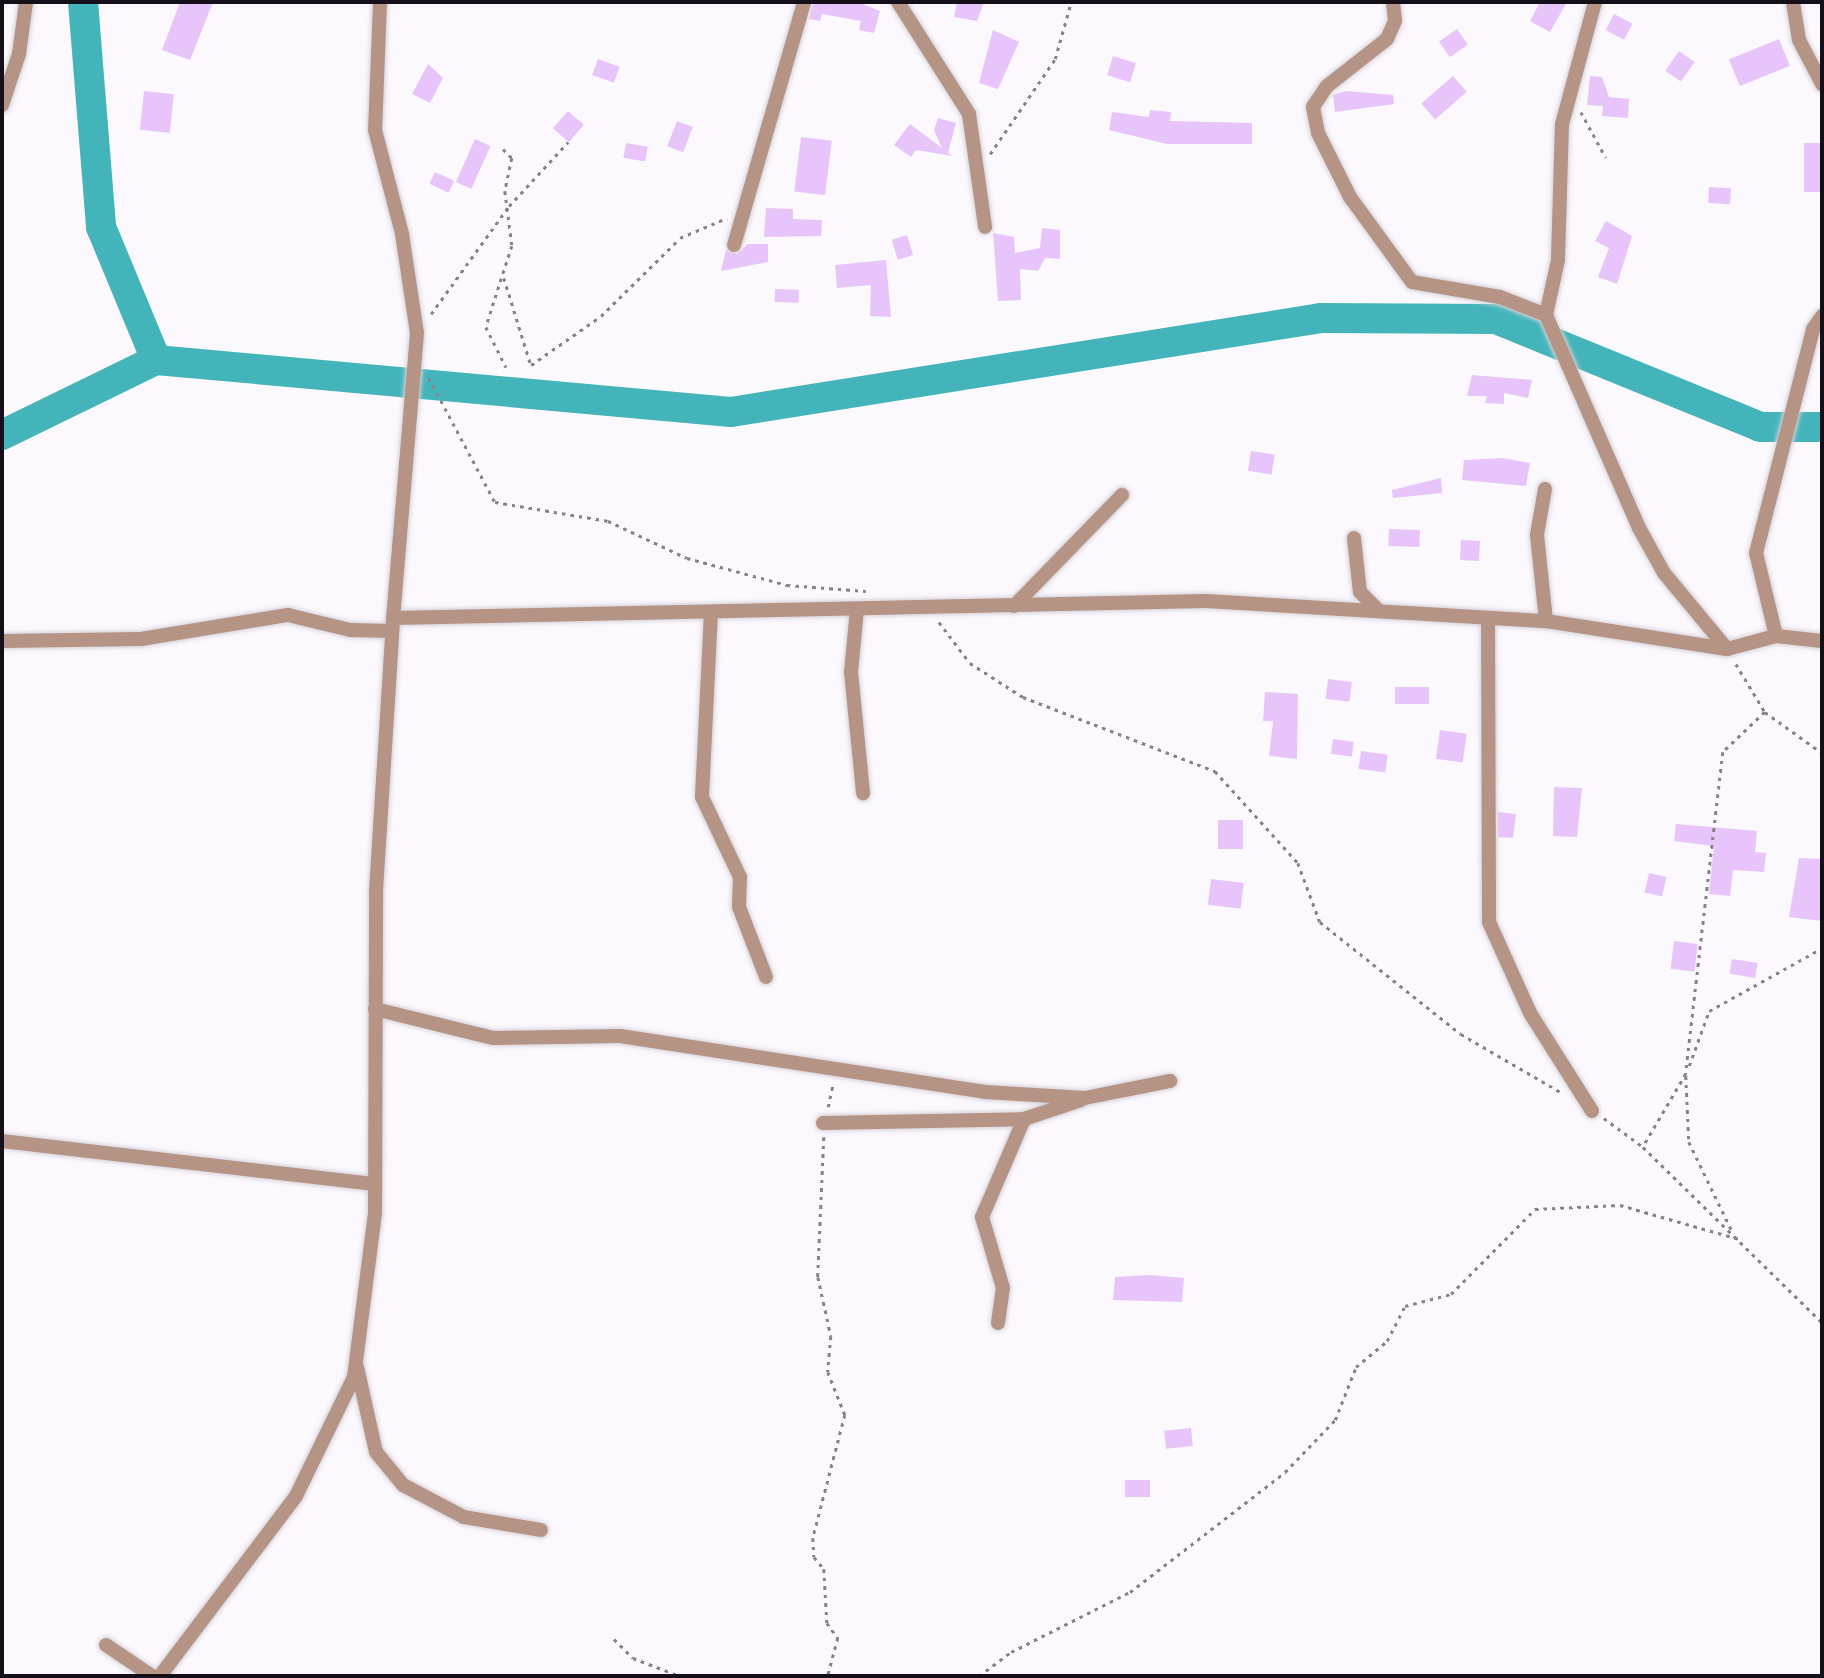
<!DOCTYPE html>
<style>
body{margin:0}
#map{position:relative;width:1824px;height:1678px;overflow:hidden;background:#fbf8fe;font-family:"Nunito Sans",sans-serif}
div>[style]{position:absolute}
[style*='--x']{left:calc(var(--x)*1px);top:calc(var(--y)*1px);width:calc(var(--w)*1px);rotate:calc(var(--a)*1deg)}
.river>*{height:30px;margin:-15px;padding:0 15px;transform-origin:15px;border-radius:15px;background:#43b5ba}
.building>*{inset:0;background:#e7c5fa;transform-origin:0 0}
.path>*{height:2.5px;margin-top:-1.25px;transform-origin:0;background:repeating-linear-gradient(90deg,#86828a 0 3.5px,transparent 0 8.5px)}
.roads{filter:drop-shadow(0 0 2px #d6d3d9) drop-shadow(0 0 2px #d6d3d9)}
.street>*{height:14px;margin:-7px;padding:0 7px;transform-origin:7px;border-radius:7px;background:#b59485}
span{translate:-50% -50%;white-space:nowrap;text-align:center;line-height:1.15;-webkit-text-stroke:5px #fbf8fe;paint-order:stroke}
.frame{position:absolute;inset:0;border:4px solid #150f19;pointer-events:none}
</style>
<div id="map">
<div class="river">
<i style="--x:83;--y:2;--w:226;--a:85.4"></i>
<i style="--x:101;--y:227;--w:144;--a:67.5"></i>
<i style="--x:156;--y:360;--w:577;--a:5.17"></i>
<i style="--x:731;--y:412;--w:597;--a:-9.05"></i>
<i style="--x:1321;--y:318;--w:175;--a:0.3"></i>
<i style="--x:1496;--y:319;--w:285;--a:22.2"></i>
<i style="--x:1760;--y:427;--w:62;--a:0"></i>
<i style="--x:2;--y:435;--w:171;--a:-26"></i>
</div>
<div class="building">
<i style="clip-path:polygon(180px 2px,213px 2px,190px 60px,162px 50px)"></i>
<i style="clip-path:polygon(813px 2px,858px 2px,880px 11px,874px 33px,859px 30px,861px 21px,822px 14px,820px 21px,809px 19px)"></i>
<i style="clip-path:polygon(957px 2px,984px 2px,977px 21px,954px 17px)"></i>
<i style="clip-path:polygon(1540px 2px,1567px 2px,1550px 32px,1530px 21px)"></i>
<i style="left:1614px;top:14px;width:21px;height:18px;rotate:28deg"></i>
<i style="left:1457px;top:29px;width:19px;height:22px;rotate:55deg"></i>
<i style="clip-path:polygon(993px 30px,1019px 42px,998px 89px,979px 83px)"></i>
<i style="left:1779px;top:39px;width:29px;height:54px;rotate:68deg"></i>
<i style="left:1679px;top:51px;width:19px;height:24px;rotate:35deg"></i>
<i style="left:1113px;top:56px;width:24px;height:20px;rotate:17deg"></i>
<i style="left:598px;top:59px;width:23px;height:17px;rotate:20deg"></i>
<i style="clip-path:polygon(428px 64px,443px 78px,430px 103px,412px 94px)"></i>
<i style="left:1453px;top:76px;width:21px;height:42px;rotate:49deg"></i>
<i style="clip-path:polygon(1590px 76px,1602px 77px,1609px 97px,1629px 99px,1628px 118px,1602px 116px,1603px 106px,1587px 105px)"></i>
<i style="left:144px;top:91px;width:30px;height:39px;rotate:6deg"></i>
<i style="clip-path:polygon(1346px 91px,1393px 95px,1394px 104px,1335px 112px,1333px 95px)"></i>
<i style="clip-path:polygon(1150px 110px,1171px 112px,1170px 121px,1252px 123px,1252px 144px,1167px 144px,1109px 130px,1112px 112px,1149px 117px)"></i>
<i style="left:568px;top:111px;width:21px;height:23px;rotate:41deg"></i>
<i style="clip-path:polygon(938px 118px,956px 123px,948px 153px,953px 156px,916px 150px,911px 157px,894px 145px,910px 124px,942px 148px,934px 130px)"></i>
<i style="left:677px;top:121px;width:17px;height:27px;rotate:21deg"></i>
<i style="left:801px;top:137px;width:31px;height:55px;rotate:7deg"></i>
<i style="left:475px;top:139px;width:17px;height:47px;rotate:24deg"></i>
<i style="left:626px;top:143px;width:22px;height:15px;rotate:10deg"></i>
<i style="left:1822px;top:143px;width:49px;height:18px;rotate:90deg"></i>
<i style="left:435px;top:172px;width:21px;height:13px;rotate:25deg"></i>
<i style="left:1709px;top:187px;width:22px;height:16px;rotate:3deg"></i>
<i style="clip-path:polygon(766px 208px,793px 209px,793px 219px,822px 220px,821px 236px,764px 237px)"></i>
<i style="clip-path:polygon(1606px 221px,1632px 236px,1617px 284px,1598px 277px,1609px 248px,1595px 241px)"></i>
<i style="clip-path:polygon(1042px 228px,1060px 230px,1060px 259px,1045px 258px,1038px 271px,1020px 269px,1021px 300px,998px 301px,993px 233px,1014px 237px,1015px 253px,1040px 248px)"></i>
<i style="left:907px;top:235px;width:21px;height:16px;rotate:73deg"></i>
<i style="clip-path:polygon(748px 244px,768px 244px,768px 262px,721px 271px,726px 250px,737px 254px)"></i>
<i style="clip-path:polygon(886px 260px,891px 317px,870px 316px,871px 285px,837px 288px,835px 265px)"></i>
<i style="left:775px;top:289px;width:24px;height:13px;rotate:2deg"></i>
<i style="clip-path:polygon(1472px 375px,1532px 380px,1528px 398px,1504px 393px,1504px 404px,1485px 403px,1487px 396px,1467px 396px)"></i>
<i style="left:1251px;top:451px;width:24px;height:20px;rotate:9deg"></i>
<i style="clip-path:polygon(1502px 458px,1530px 463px,1526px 486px,1462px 480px,1464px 460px)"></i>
<i style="clip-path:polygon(1441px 478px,1442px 493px,1393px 498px,1392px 490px)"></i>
<i style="left:1389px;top:529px;width:31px;height:17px;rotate:2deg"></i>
<i style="left:1461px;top:540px;width:19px;height:20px;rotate:3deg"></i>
<i style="left:1328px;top:679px;width:24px;height:20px;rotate:7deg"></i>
<i style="left:1429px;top:687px;width:17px;height:34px;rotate:90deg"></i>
<i style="clip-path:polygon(1265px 692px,1298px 694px,1297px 759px,1269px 756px,1273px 721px,1263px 721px)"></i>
<i style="left:1440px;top:730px;width:27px;height:29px;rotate:8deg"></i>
<i style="left:1333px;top:739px;width:21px;height:15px;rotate:8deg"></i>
<i style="left:1361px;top:751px;width:27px;height:18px;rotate:8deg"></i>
<i style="clip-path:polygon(1554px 787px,1582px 788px,1577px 837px,1553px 836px)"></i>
<i style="clip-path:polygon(1498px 812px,1516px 814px,1513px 838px,1498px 837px)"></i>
<i style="left:1218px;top:820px;width:25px;height:29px"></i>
<i style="clip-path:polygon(1676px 824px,1757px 831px,1755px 852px,1766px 853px,1764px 872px,1733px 870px,1730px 896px,1709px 894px,1714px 846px,1674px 841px)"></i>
<i style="clip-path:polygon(1799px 858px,1822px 859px,1822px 921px,1789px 917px)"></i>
<i style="left:1649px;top:873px;width:18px;height:20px;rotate:13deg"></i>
<i style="left:1211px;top:879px;width:33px;height:26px;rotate:7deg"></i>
<i style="left:1674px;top:941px;width:24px;height:28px;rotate:7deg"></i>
<i style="left:1732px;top:959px;width:26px;height:15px;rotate:9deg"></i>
<i style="clip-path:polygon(1150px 1275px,1184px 1278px,1182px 1302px,1113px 1300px,1115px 1277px)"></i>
<i style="left:1191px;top:1428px;width:18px;height:27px;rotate:84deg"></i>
<i style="left:1150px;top:1480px;width:17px;height:25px;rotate:90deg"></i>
</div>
<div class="path">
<i style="--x:1581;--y:112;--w:52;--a:61.5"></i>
<i style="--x:503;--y:149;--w:13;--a:45"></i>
<i style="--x:512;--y:158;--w:34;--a:102"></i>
<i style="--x:505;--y:191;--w:55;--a:82.7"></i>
<i style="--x:512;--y:246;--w:85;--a:107.8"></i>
<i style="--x:486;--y:327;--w:45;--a:63.4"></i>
<i style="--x:990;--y:154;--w:115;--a:-55.6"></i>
<i style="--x:1055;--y:59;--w:59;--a:-74.3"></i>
<i style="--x:504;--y:278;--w:91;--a:72.8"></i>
<i style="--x:531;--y:365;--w:85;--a:-35"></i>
<i style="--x:601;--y:316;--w:111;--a:-44.6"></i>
<i style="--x:680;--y:238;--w:51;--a:-23.1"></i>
<i style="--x:431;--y:314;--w:133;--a:-54.2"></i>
<i style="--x:509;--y:206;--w:87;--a:-47.3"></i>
<i style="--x:429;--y:378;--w:140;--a:62"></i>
<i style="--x:495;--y:502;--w:115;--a:9.5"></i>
<i style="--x:608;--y:521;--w:87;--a:25.1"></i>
<i style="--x:687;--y:558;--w:104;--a:15.1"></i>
<i style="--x:787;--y:585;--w:79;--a:4.3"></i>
<i style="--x:939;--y:622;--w:51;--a:52.9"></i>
<i style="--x:970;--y:663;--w:63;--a:32.7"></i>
<i style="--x:1023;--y:697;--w:206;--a:21.1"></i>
<i style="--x:1215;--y:771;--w:124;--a:47.9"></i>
<i style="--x:1298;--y:863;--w:63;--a:69.6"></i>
<i style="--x:1320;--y:922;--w:180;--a:38.5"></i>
<i style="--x:1461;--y:1034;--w:117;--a:30.3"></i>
<i style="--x:1736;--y:664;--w:56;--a:58.9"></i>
<i style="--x:1765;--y:712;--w:70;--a:35.7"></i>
<i style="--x:1765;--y:712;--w:58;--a:136.4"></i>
<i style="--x:1723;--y:752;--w:324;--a:96.6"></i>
<i style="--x:1686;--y:1074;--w:85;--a:120.5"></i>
<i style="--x:1643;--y:1147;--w:250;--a:44.4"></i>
<i style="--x:1689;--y:1066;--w:59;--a:-70"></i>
<i style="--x:1709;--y:1011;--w:129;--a:-29.1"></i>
<i style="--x:1686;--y:1076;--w:66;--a:87.4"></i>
<i style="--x:1689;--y:1142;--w:99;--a:64.2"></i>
<i style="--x:828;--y:1107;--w:25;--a:-78"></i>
<i style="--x:1604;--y:1118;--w:49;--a:36.6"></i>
<i style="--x:824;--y:1137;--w:140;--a:92.5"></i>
<i style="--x:818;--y:1277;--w:60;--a:77.6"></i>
<i style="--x:831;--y:1336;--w:36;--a:95"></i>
<i style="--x:828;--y:1372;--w:46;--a:68.4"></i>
<i style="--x:845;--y:1415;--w:127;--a:104.6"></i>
<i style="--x:813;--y:1538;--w:19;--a:87"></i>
<i style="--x:814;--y:1557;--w:16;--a:50"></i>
<i style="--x:824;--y:1569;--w:54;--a:86.8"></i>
<i style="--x:827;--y:1623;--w:19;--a:54"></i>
<i style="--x:838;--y:1638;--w:39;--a:105"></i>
<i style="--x:614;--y:1639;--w:27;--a:45"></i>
<i style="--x:633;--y:1658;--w:50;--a:21"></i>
<i style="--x:979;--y:1676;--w:40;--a:-37"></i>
<i style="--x:1011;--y:1652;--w:133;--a:-26.8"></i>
<i style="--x:1130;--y:1592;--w:196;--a:-37.7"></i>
<i style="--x:1285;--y:1472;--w:72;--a:-46.1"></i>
<i style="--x:1335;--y:1420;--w:57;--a:-68.4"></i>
<i style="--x:1356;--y:1367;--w:40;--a:-40"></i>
<i style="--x:1387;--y:1341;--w:39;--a:-63"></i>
<i style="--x:1405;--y:1306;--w:48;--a:-14.6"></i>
<i style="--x:1451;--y:1294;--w:120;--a:-45.3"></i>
<i style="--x:1535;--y:1209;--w:85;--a:-2.7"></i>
<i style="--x:1620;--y:1205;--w:124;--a:15.9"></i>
</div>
<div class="roads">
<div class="street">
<i style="--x:380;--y:2;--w:128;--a:92.2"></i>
<i style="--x:375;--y:130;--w:107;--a:75.4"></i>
<i style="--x:402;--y:234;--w:100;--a:81.4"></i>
<i style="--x:417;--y:333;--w:286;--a:94.8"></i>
<i style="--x:393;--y:618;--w:813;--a:-1.2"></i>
<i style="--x:1206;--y:601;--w:341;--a:3.4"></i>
<i style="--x:1546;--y:621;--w:183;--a:8.8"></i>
<i style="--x:1727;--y:649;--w:51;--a:-14.9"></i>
<i style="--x:1776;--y:636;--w:46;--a:6.2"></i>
<i style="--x:898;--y:2;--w:133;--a:57.6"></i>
<i style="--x:969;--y:114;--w:114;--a:81.9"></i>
<i style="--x:1393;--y:2;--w:19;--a:84"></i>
<i style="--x:1395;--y:21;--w:20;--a:114"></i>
<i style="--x:1387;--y:39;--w:76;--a:141.9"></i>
<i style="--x:1327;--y:86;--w:25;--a:124"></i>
<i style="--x:1313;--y:107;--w:26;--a:79"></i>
<i style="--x:1318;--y:133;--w:72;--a:63.4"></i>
<i style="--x:1350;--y:197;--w:105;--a:53.9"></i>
<i style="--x:1412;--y:282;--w:89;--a:9.7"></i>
<i style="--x:1500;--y:297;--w:49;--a:21.4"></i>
<i style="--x:1595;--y:2;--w:126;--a:105.1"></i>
<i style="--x:1562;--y:124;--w:136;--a:91.7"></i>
<i style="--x:1558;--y:260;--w:56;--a:102.3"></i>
<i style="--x:1546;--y:315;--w:232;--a:66.4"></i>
<i style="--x:1639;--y:528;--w:51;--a:60.9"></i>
<i style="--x:1664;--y:573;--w:99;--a:50.3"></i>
<i style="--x:1793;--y:2;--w:38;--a:81"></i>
<i style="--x:1799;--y:40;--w:50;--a:62.4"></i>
<i style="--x:2;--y:105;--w:54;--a:-71.6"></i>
<i style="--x:19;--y:54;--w:52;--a:-82.3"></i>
<i style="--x:734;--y:245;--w:253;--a:-73.9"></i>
<i style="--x:1545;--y:489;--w:47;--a:99.9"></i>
<i style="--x:1537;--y:535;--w:86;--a:84"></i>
<i style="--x:1354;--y:538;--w:54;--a:83.7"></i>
<i style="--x:1360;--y:592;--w:27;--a:45"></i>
<i style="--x:1014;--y:606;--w:155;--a:-45.8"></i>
<i style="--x:857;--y:609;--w:63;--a:95.4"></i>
<i style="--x:851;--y:672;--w:122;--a:84.3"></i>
<i style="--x:711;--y:612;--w:185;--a:92.8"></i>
<i style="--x:702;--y:797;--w:89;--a:64.6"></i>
<i style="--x:740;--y:877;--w:30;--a:92"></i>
<i style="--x:739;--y:907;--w:75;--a:68.9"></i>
<i style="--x:1488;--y:618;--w:304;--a:89.8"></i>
<i style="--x:1489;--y:922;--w:100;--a:65.7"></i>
<i style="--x:1530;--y:1013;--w:116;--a:57.7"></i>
<i style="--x:1776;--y:636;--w:85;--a:-103.5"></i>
<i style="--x:1756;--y:553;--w:231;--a:-75.7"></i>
<i style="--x:1813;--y:329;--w:16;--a:-55"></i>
<i style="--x:2;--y:641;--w:139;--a:-0.8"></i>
<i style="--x:141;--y:639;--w:149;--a:-9.3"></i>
<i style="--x:288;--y:615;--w:64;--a:13.6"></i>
<i style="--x:350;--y:630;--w:42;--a:1.4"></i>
<i style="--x:375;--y:1009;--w:122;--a:13.8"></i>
<i style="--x:493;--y:1038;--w:127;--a:-0.9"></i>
<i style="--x:620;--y:1036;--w:369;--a:8.7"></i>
<i style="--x:985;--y:1092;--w:100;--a:3.4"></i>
<i style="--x:1085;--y:1098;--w:87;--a:-11.3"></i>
<i style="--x:823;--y:1123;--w:201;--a:-1.1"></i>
<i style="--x:1024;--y:1119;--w:60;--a:-18.4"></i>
<i style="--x:2;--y:1141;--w:375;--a:6.6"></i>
<i style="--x:998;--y:1323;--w:35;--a:-82"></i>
<i style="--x:1003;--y:1288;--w:74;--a:-106.5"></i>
<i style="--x:982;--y:1217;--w:107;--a:-66.8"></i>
<i style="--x:357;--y:1367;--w:87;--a:77.4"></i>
<i style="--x:376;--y:1452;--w:43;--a:50.7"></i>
<i style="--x:403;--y:1485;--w:69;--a:27.7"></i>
<i style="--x:464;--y:1517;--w:78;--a:9.6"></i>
<i style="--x:106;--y:1645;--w:55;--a:34"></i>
<i style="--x:160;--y:1676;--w:226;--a:-52.9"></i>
<i style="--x:296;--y:1496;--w:132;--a:-64"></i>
<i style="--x:354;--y:1377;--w:166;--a:-82.7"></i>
<i style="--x:375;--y:1212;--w:321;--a:-89.8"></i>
<i style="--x:376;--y:891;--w:274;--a:-86.4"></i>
</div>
</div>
<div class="frame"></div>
</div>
